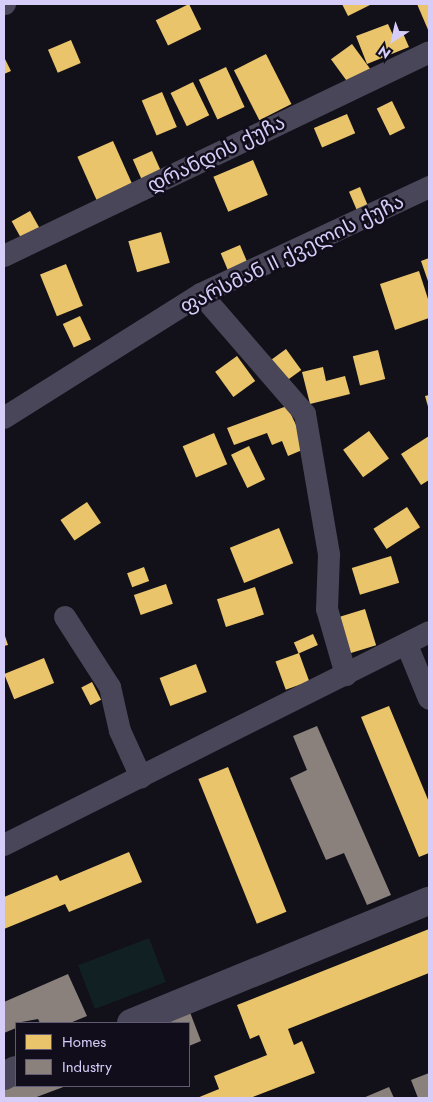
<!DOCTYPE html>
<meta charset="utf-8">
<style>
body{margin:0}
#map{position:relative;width:433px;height:1102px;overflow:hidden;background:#121018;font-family:Jost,"Noto Sans Georgian",sans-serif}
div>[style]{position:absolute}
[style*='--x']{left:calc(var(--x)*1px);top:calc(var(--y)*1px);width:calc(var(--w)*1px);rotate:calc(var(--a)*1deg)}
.green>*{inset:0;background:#112022;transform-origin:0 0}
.homes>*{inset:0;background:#e9c46a;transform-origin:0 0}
.industry>*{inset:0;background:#8a817c}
.minor>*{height:22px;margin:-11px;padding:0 11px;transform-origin:11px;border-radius:11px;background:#484658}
.tertiary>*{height:28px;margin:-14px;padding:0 14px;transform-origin:14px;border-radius:14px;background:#484658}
span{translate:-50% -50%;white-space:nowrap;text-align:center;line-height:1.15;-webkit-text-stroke:5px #110d1b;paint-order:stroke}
.street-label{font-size:20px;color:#d6cdf9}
.frame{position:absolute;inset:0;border:5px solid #d6cdf9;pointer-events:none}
.legend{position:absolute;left:15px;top:1022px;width:175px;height:65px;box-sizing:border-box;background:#110d1b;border:1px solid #605a74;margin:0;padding:6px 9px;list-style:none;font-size:15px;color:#d6cdf9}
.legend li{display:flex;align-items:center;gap:10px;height:25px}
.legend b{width:25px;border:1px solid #605a74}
.north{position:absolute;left:368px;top:15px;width:50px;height:50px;-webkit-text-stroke:4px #110d1b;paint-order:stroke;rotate:215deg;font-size:14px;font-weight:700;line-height:20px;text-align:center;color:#d6cdf9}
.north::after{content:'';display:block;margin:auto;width:18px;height:22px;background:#d6cdf9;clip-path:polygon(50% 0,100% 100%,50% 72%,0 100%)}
</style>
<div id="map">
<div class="green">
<i style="left:149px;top:938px;width:47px;height:76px;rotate:69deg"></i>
</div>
<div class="homes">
<i style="left:189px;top:4px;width:28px;height:37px;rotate:64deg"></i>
<i style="clip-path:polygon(342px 4px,369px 4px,370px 5px,348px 16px)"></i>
<i style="clip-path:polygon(417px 4px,429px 4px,429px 32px)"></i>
<i style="clip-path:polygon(388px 24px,393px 35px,402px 31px,409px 47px,367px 64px,356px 36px)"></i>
<i style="left:71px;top:40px;width:25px;height:25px;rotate:67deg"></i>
<i style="left:352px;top:44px;width:31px;height:26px;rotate:54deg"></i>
<i style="left:266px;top:54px;width:56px;height:36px;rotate:63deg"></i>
<i style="clip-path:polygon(4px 57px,11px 71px,4px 74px)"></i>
<i style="left:226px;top:67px;width:44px;height:30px;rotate:65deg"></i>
<i style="left:193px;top:82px;width:37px;height:25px;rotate:64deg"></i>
<i style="left:162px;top:92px;width:38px;height:22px;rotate:67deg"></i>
<i style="left:392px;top:101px;width:30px;height:17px;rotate:64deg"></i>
<i style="left:347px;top:114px;width:21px;height:36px;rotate:67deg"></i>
<i style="left:113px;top:141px;width:51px;height:39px;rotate:66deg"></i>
<i style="left:152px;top:151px;width:22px;height:21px;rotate:66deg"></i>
<i style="left:253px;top:160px;width:38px;height:43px;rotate:67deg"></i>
<i style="left:360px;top:187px;width:23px;height:12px;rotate:67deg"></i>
<i style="left:30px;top:211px;width:25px;height:21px;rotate:61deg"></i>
<i style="left:161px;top:232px;width:32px;height:34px;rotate:74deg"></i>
<i style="left:240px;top:245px;width:23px;height:21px;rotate:67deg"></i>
<i style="clip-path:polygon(429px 258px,429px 284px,421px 261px)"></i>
<i style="left:66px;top:264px;width:45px;height:28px;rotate:68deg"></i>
<i style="clip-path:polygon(419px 271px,429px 302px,429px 318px,395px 330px,380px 284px)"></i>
<i style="left:80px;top:316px;width:26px;height:19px;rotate:65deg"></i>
<i style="left:286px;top:349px;width:26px;height:22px;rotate:54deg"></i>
<i style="left:378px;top:350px;width:30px;height:26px;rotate:76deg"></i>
<i style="left:237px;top:356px;width:31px;height:27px;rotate:54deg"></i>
<i style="clip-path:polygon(323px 367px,326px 381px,345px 376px,350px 394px,310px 404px,302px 372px)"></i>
<i style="clip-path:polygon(429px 395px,429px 410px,425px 396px)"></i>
<i style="clip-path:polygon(287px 406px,307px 448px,288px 456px,282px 441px,272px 445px,267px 433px,234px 445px,227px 428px)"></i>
<i style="left:369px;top:431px;width:34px;height:32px;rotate:54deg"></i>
<i style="left:214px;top:433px;width:34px;height:34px;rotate:67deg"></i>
<i style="clip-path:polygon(429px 436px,429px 480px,421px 485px,401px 454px)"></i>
<i style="left:249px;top:446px;width:37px;height:20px;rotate:64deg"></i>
<i style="left:87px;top:502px;width:25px;height:32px;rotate:56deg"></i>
<i style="left:407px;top:507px;width:24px;height:40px;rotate:57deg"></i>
<i style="left:279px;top:528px;width:38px;height:53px;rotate:68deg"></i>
<i style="left:391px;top:556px;width:28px;height:41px;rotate:73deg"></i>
<i style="left:144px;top:567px;width:15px;height:18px;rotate:70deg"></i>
<i style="left:166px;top:584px;width:21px;height:34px;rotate:71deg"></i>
<i style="left:255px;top:587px;width:29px;height:40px;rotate:72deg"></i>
<i style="left:365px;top:609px;width:38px;height:28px;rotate:73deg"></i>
<i style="clip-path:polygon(4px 633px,8px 645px,4px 646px)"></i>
<i style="left:313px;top:634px;width:12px;height:21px;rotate:66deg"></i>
<i style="left:299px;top:653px;width:30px;height:25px;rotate:70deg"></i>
<i style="left:44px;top:658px;width:27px;height:43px;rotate:68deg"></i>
<i style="left:196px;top:664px;width:30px;height:39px;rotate:69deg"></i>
<i style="left:92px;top:682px;width:20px;height:12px;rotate:63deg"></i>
<i style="clip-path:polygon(389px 706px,429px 802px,429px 853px,419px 857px,361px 717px)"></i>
<i style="left:228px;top:767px;width:156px;height:32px;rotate:68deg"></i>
<i style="clip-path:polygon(129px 852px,142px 882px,69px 912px,65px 904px,4px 929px,4px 897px,57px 875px,60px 881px)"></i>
<i style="clip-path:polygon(429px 929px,429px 973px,288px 1029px,294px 1045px,302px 1041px,315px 1073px,250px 1098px,197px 1098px,219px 1089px,214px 1076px,267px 1055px,259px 1035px,250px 1039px,237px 1005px)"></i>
</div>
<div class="industry">
<i style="clip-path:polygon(317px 726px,391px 895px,367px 905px,344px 853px,326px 860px,290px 778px,307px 770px,293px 736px)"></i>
<i style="clip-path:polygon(68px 974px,87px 1016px,70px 1023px,40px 1023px,38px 1019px,16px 1023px,16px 1028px,4px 1033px,4px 1002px)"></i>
<i style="clip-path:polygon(188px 1007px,201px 1041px,189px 1046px,189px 1023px,146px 1023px)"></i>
<i style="clip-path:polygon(16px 1073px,16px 1086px,66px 1086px,34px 1098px,4px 1098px,4px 1078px)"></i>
<i style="clip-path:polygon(429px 1073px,429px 1098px,418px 1098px,411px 1080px)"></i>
<i style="clip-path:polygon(389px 1087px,394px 1098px,363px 1098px)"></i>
</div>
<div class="minor">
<i style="--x:4;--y:4;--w:1;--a:0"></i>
<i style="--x:4;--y:256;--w:471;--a:-25.6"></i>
<i style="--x:201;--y:294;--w:159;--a:49.1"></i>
<i style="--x:305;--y:414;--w:143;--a:80.3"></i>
<i style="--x:329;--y:555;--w:54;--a:92.1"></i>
<i style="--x:327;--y:609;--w:69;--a:73.9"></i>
<i style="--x:4;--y:418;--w:233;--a:-32.2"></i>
<i style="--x:201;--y:294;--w:252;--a:-25.1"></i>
<i style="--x:65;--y:617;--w:83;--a:57.3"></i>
<i style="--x:110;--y:687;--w:45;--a:77.2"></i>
<i style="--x:120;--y:731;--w:51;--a:65.5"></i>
<i style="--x:407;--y:645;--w:58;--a:67.8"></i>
<i style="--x:4;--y:845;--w:475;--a:-26.6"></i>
</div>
<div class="tertiary">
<i style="--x:131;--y:1023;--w:322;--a:-22.3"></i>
<i style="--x:4;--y:1076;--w:13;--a:-27"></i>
</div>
<div class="street-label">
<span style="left:216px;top:154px;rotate:-26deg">დრანდის ქუჩა</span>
<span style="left:292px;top:254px;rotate:-26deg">ფარსმან II ქველის ქუჩა</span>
</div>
<div class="frame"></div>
<ul class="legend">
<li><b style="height:14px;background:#e9c46a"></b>Homes</li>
<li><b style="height:14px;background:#8a817c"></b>Industry</li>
</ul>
<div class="north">N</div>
</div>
